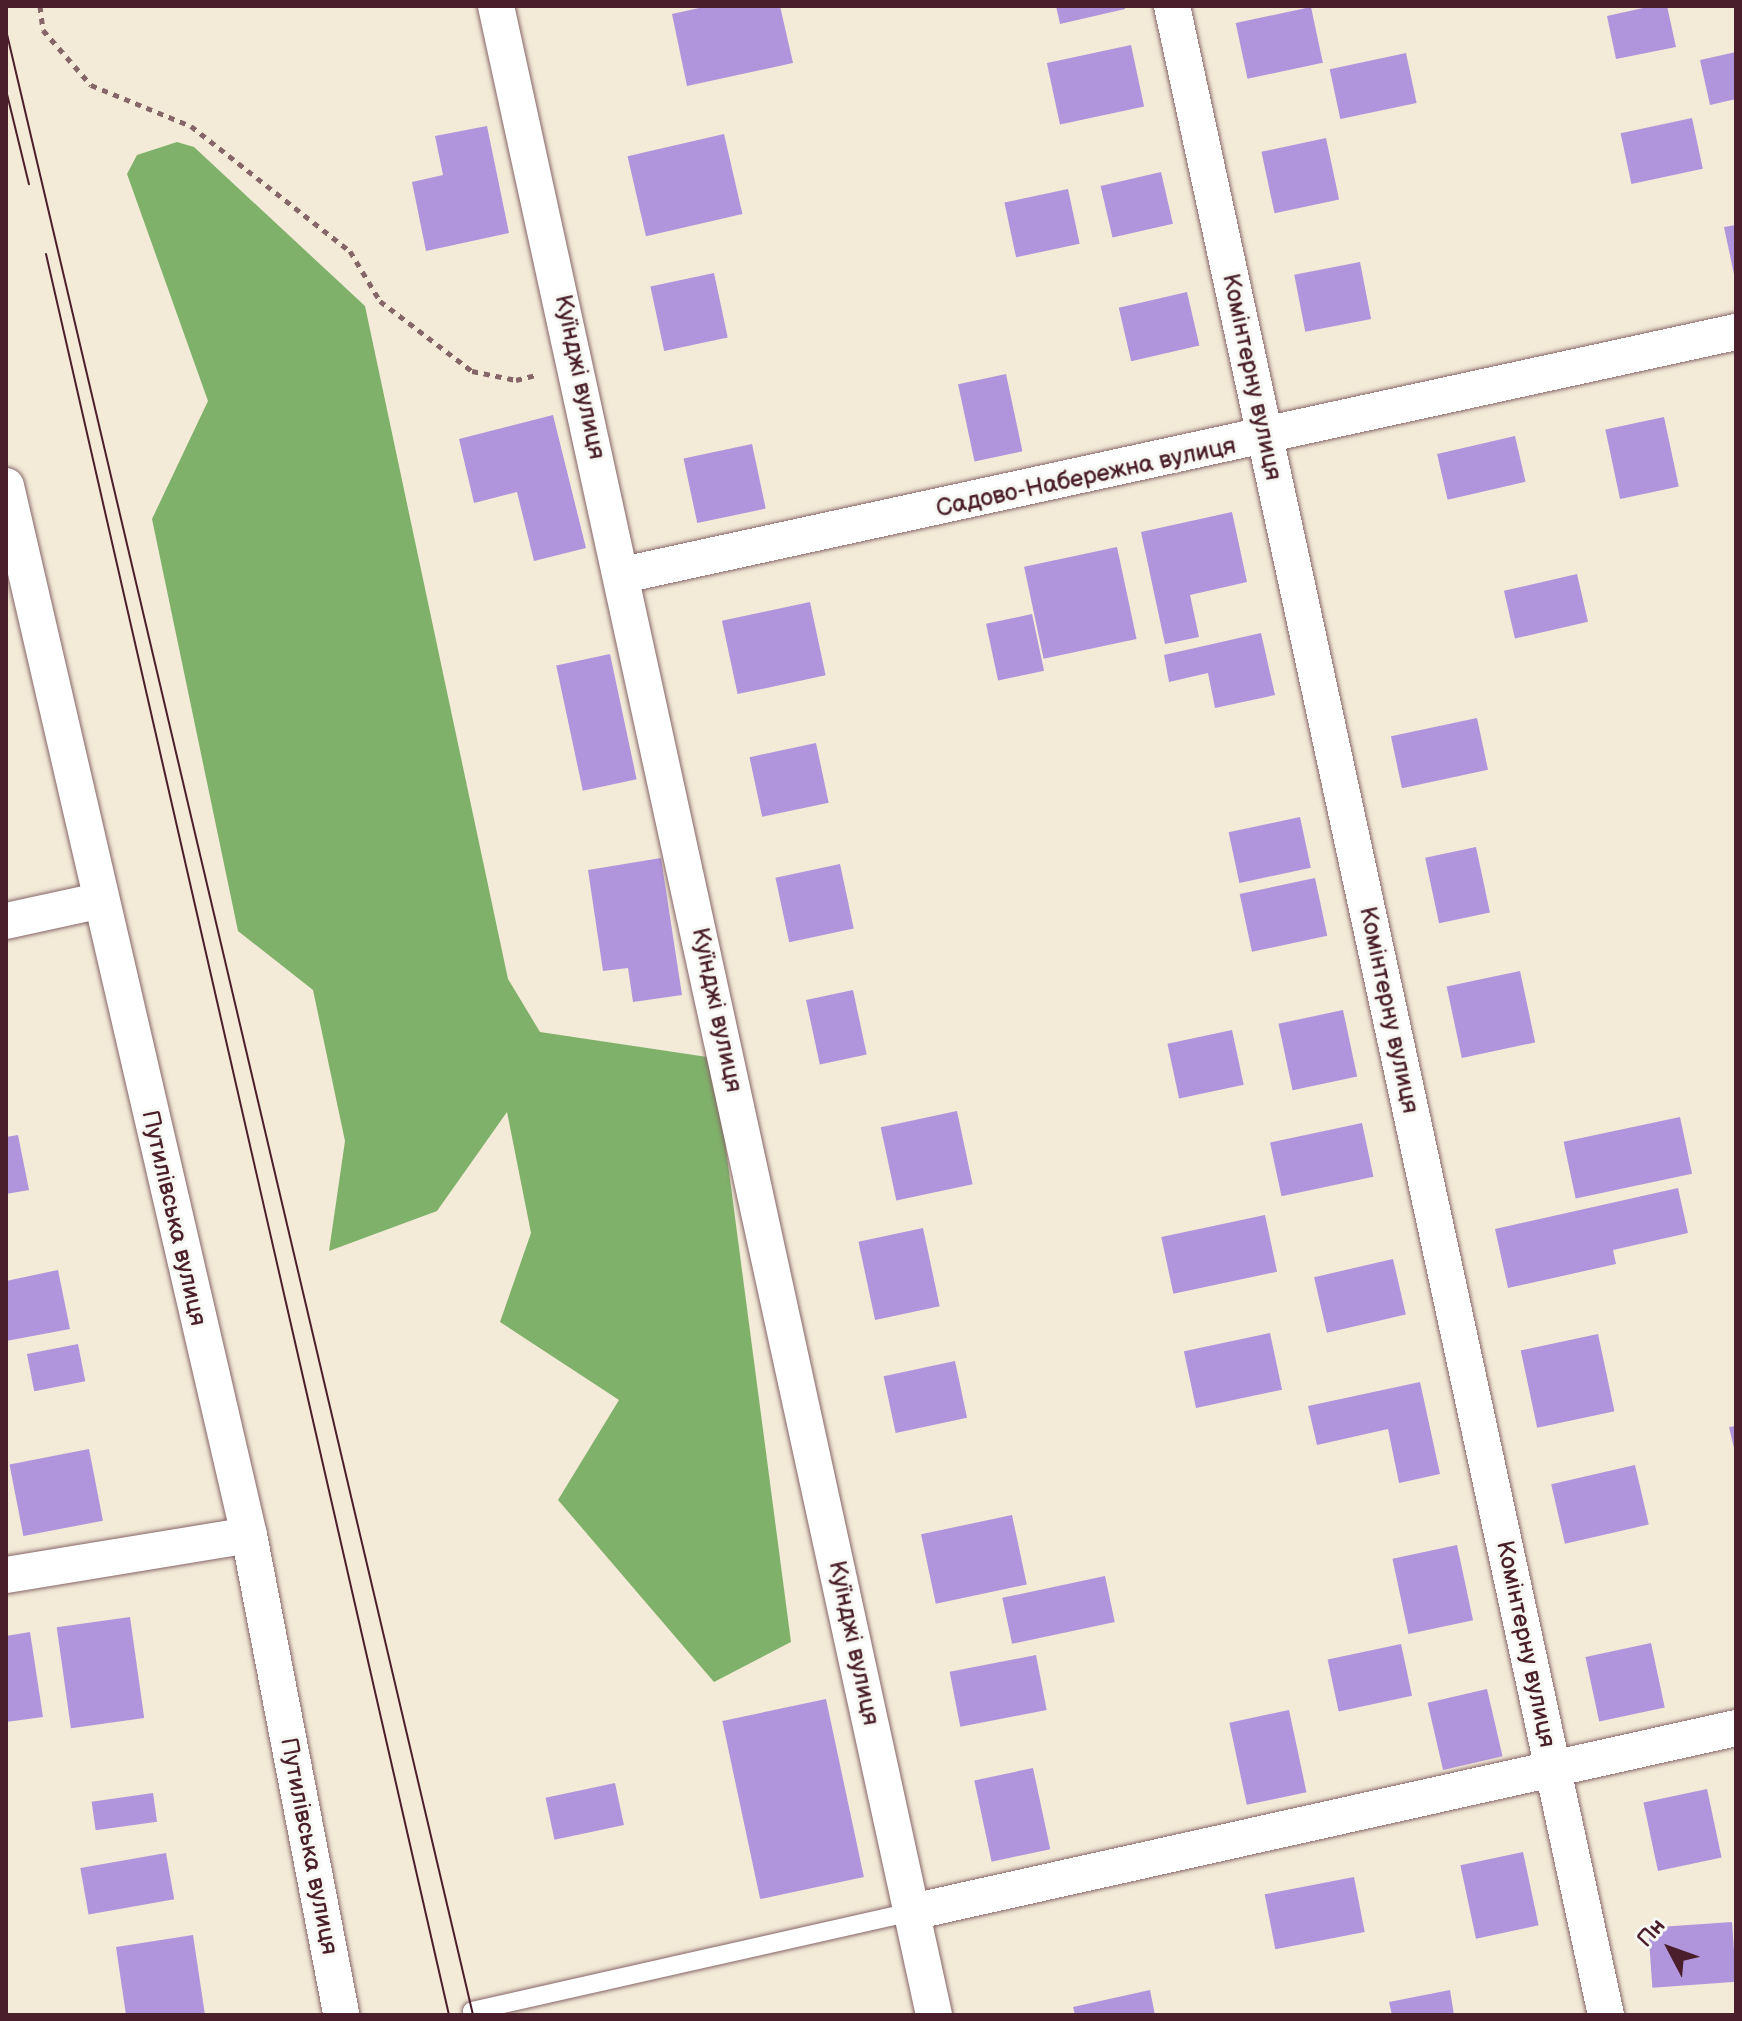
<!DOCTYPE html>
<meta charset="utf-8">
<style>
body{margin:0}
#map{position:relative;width:1742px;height:2021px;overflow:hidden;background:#f3ead8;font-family:"Balsamiq Sans",sans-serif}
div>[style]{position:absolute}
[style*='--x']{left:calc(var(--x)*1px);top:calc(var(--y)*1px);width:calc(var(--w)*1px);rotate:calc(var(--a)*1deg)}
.forest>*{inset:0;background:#80b16b}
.building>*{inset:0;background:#b195dc;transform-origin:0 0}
.path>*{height:5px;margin-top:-2.5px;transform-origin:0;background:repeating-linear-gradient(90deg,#856668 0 6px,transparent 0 12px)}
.roads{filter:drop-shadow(0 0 2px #856668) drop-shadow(0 0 2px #856668)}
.service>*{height:18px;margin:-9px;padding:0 9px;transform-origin:9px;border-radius:9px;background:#fff}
.minor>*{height:36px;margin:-18px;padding:0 18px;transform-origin:18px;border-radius:18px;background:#fff}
.tram>*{height:2px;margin:-1px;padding:0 1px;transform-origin:1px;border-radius:1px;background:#4a1f2b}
span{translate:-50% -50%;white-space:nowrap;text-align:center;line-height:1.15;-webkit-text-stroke:6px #f6f6f2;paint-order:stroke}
.street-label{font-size:24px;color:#4a1f2b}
.frame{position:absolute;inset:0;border:8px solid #4a1f2b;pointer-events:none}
.north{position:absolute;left:1630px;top:1909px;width:80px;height:80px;-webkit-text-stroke:6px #f6f6f2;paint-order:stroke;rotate:311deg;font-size:22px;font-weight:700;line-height:32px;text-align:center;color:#4a1f2b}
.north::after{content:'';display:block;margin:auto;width:28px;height:36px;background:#4a1f2b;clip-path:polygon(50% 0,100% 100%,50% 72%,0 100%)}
</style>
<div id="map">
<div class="forest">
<i style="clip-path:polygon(177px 142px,194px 147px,365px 306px,508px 979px,540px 1032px,714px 1058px,791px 1642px,714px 1682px,558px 1500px,619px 1400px,500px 1322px,531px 1233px,507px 1112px,437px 1211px,329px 1251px,345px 1141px,313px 990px,238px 931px,152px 519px,208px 401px,127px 174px,137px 155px)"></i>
</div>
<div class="building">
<i style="clip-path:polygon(708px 6px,780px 6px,793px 63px,687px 86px,672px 14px)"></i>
<i style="clip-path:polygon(1056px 6px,1125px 6px,1125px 9px,1060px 24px)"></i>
<i style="clip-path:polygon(1652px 6px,1667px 6px,1676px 47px,1616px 59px,1607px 16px)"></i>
<i style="left:1311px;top:7px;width:57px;height:77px;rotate:78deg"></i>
<i style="left:1131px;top:45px;width:63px;height:86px;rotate:78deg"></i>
<i style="clip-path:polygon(1736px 52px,1736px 99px,1710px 105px,1700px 60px)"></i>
<i style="left:1406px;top:53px;width:51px;height:78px;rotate:78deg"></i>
<i style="left:1692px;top:118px;width:52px;height:73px;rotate:78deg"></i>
<i style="clip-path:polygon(487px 126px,509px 233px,426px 251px,412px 182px,443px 175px,435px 136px)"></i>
<i style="left:724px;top:134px;width:82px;height:99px;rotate:77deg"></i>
<i style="left:1326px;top:138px;width:63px;height:66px;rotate:78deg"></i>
<i style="left:1161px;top:172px;width:53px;height:62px;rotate:77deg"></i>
<i style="left:1068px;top:189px;width:56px;height:65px;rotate:78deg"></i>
<i style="clip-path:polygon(1736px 225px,1736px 279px,1735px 279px,1724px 227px)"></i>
<i style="left:1360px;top:262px;width:58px;height:67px;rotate:79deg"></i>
<i style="left:714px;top:273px;width:66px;height:65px;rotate:78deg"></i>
<i style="left:1187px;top:292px;width:55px;height:70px;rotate:77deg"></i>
<i style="left:1006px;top:374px;width:79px;height:49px;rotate:78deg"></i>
<i style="clip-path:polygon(553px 415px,586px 548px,534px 561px,517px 492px,474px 503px,459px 439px)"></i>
<i style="left:1664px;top:417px;width:71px;height:60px;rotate:78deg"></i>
<i style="left:1515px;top:436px;width:47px;height:80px;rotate:77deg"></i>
<i style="left:752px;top:444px;width:66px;height:70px;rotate:78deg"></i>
<i style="clip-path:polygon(1232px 512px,1247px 582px,1190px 595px,1199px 637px,1165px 644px,1141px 532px)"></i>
<i style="left:1117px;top:547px;width:94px;height:95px;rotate:78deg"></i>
<i style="left:1577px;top:574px;width:49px;height:75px;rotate:77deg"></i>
<i style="left:810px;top:602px;width:75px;height:90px;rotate:78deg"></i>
<i style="left:1032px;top:614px;width:58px;height:47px;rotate:78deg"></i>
<i style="clip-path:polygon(1261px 633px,1275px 695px,1215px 708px,1208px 673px,1169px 682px,1164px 655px)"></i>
<i style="left:610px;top:654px;width:128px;height:55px;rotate:78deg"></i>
<i style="left:1477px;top:718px;width:53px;height:88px;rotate:78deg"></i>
<i style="left:816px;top:743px;width:61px;height:68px;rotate:78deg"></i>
<i style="left:1300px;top:817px;width:52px;height:73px;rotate:78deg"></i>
<i style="left:1476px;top:847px;width:67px;height:52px;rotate:78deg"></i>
<i style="clip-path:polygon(661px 858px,682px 995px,633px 1002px,628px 968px,603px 971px,588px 870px)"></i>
<i style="left:840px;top:864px;width:66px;height:66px;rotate:78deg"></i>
<i style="left:1315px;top:878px;width:59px;height:77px;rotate:78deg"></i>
<i style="left:1520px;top:971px;width:73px;height:75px;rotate:78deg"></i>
<i style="left:853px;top:990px;width:66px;height:48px;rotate:78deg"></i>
<i style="left:1343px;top:1010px;width:68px;height:66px;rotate:78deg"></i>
<i style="left:1232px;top:1030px;width:56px;height:66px;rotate:78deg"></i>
<i style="left:957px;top:1111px;width:75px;height:78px;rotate:78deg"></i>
<i style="left:1680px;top:1117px;width:58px;height:119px;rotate:78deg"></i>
<i style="left:1362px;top:1123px;width:55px;height:94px;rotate:78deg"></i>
<i style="clip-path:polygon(18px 1135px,29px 1190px,6px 1194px,6px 1137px)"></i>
<i style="clip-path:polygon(1678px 1188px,1688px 1233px,1613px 1250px,1616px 1264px,1508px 1288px,1495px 1229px)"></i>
<i style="left:1265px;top:1215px;width:58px;height:106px;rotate:78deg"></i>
<i style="left:923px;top:1228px;width:80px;height:66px;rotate:78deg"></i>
<i style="left:1393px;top:1259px;width:57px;height:81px;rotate:77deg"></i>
<i style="clip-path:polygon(58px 1270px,70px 1329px,6px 1341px,6px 1281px)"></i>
<i style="left:1270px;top:1333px;width:58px;height:88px;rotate:78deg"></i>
<i style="left:1598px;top:1334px;width:79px;height:79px;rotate:78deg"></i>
<i style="left:78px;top:1344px;width:38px;height:52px;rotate:79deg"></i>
<i style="left:955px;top:1361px;width:58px;height:73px;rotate:78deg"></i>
<i style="clip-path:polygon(1420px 1382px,1440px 1474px,1399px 1483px,1388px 1429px,1317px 1445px,1308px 1406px)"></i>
<i style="clip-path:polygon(1736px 1426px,1736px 1451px,1735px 1452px,1729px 1427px)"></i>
<i style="left:89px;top:1449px;width:73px;height:81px;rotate:79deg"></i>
<i style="left:1635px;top:1465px;width:61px;height:86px;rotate:77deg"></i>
<i style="left:1012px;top:1515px;width:71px;height:93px;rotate:78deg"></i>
<i style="left:1457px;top:1545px;width:77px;height:66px;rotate:78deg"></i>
<i style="left:1105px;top:1576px;width:47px;height:105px;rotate:78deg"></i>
<i style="left:130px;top:1617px;width:102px;height:74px;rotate:82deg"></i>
<i style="clip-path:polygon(30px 1632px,43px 1717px,6px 1722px,6px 1636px)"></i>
<i style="left:1651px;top:1643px;width:66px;height:67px;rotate:78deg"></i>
<i style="left:1401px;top:1644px;width:53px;height:75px;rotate:78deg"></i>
<i style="left:1036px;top:1655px;width:56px;height:88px;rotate:79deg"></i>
<i style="left:1487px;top:1689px;width:69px;height:61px;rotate:77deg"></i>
<i style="left:826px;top:1699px;width:182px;height:106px;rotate:78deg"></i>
<i style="left:1289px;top:1710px;width:84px;height:61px;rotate:78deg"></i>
<i style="left:1033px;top:1768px;width:83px;height:60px;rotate:78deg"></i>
<i style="left:615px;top:1783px;width:43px;height:71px;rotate:78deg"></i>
<i style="left:1707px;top:1789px;width:70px;height:65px;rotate:78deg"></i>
<i style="left:153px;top:1793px;width:29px;height:62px;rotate:82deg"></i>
<i style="left:1523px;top:1852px;width:75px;height:64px;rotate:78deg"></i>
<i style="left:166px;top:1853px;width:47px;height:87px;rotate:80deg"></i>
<i style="left:1354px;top:1877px;width:56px;height:91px;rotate:79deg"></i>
<i style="left:1732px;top:1922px;width:60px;height:84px;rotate:86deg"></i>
<i style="clip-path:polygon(193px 1935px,205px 2015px,126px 2015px,116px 1947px)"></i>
<i style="clip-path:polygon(1150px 1990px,1155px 2015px,1075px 2015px,1073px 2007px)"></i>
<i style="clip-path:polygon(1450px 1990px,1454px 2015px,1392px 2015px,1389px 2002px)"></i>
</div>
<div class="path">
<i style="--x:40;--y:6;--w:24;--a:83"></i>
<i style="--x:43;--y:30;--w:73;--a:48.9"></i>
<i style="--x:91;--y:85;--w:108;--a:22.3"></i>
<i style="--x:191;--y:126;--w:202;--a:38.2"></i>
<i style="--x:350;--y:251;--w:58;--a:59"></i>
<i style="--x:380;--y:301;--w:116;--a:37.3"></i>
<i style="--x:472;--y:371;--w:45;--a:11.6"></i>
<i style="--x:516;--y:380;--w:21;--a:-14"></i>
</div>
<div class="roads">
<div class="service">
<i style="--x:472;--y:2011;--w:451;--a:-12.7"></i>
</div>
<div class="minor">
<i style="--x:496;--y:6;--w:2056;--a:77.7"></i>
<i style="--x:1172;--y:6;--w:2055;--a:77.81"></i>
<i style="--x:6;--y:486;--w:1077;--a:76.96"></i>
<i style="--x:249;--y:1535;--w:489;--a:79.1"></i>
<i style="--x:623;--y:575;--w:1139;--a:-12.32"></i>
<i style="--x:6;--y:921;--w:94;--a:-12.3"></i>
<i style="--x:6;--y:1575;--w:246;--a:-9.3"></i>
<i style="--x:912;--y:1912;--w:844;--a:-12.59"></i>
</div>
</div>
<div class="tram">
<i style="--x:6;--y:30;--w:2039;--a:76.76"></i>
<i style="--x:6;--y:90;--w:97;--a:76.3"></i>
<i style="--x:46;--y:254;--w:1807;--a:77.11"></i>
</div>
<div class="street-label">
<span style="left:580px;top:377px;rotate:78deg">Куїнджі вулиця</span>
<span style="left:1252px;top:377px;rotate:78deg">Комінтерну вулиця</span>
<span style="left:1086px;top:477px;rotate:-12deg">Садово-Набережна вулиця</span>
<span style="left:717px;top:1010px;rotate:78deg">Куїнджі вулиця</span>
<span style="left:1389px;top:1010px;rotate:78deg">Комінтерну вулиця</span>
<span style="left:174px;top:1218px;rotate:77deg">Путилівська вулиця</span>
<span style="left:854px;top:1643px;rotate:78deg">Куїнджі вулиця</span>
<span style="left:1526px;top:1644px;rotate:78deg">Комінтерну вулиця</span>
<span style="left:309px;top:1846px;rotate:79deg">Путилівська вулиця</span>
</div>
<div class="frame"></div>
<div class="north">Пн</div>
</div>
